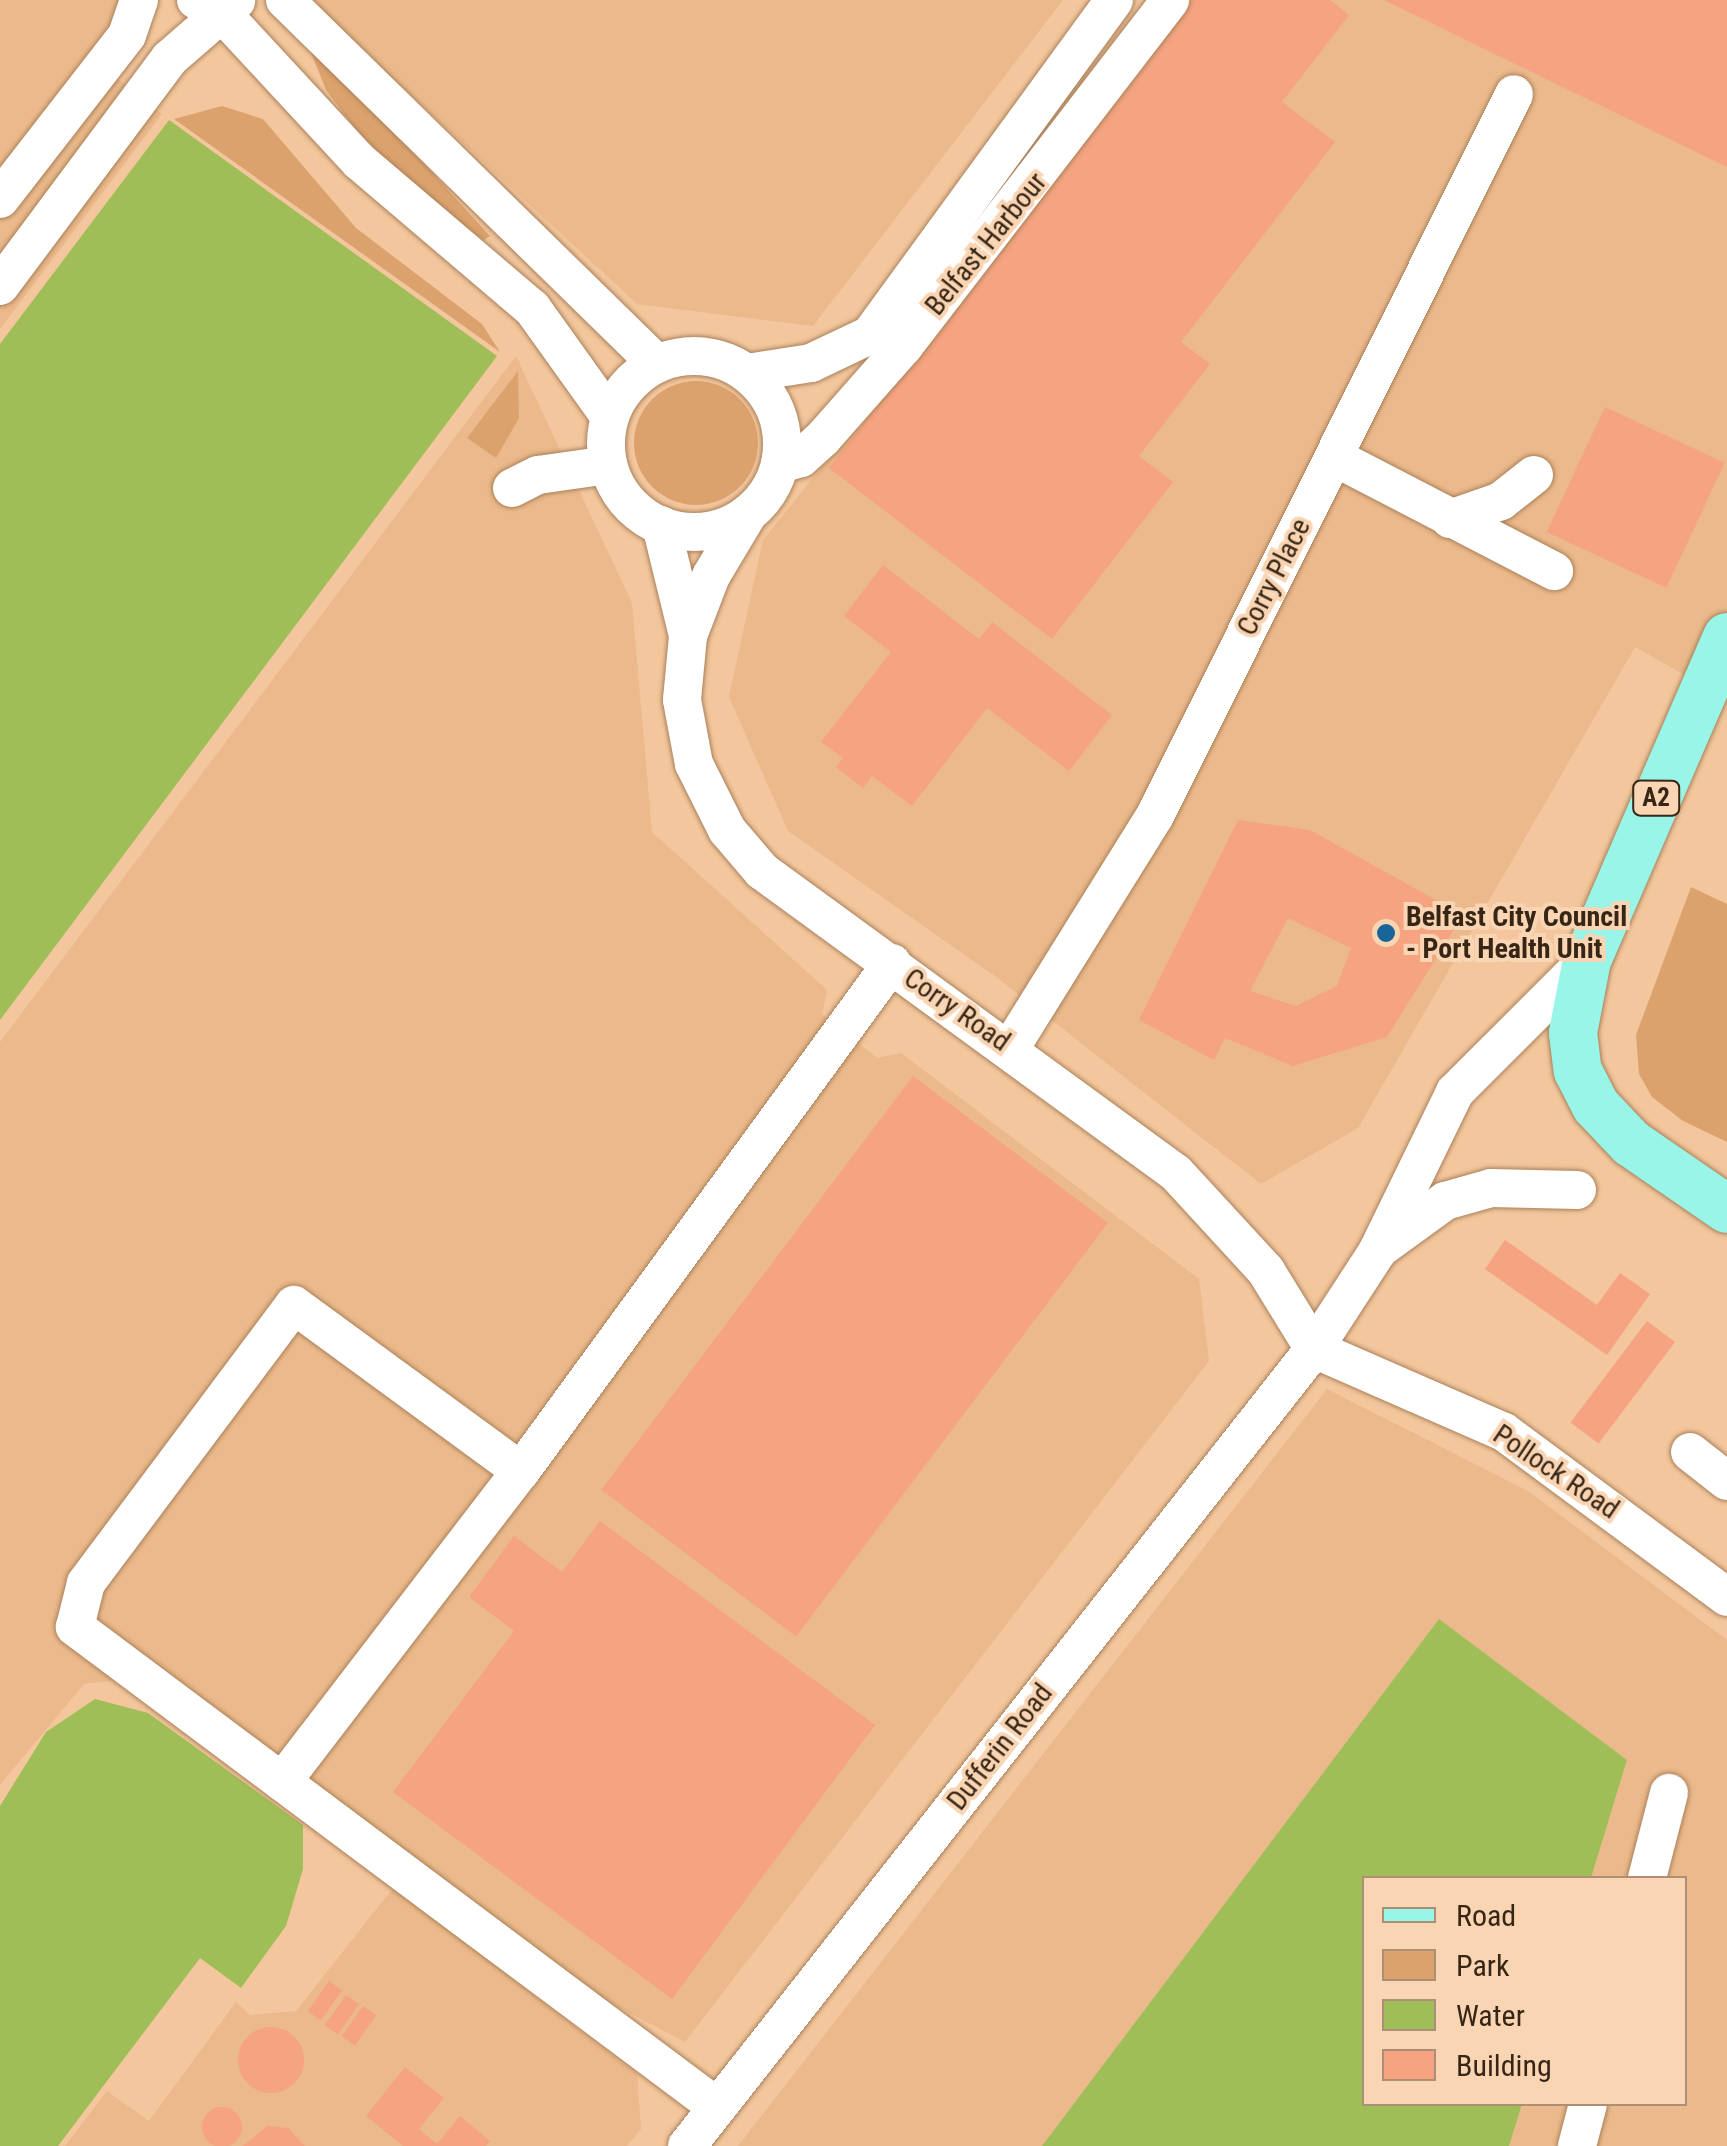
<!DOCTYPE html>
<style>
body{margin:0}
#map{position:relative;width:1727px;height:2146px;overflow:hidden;background:#f3c69d;font-family:"Roboto Condensed",sans-serif}
div>[style]{position:absolute}
[style*='--x']{left:calc(var(--x)*1px);top:calc(var(--y)*1px);width:calc(var(--w)*1px);rotate:calc(var(--a)*1deg)}
.built>*{inset:0;background:#ebb98b}
.green>*{inset:0;background:#dca26d}
.round{border-radius:50%}
.water>*{inset:0;background:#9fbe57}
.building>*{inset:0;background:#f5a381;transform-origin:0 0}
.roads{filter:drop-shadow(0 0 2px #aa815a) drop-shadow(0 0 2px #aa815a)}
.minor>*{height:38px;margin:-19px;padding:0 19px;transform-origin:19px;border-radius:19px;background:#fff}
.minor>.ring{margin:-19px;padding:0;box-sizing:content-box;background:none;border:38px solid #fff;border-radius:50%}
.major>*{height:48px;margin:-24px;padding:0 24px;transform-origin:24px;border-radius:24px;background:#9af5e9}
.dots>*{width:28px;height:28px;translate:-50% -50%;box-sizing:border-box;border:5px solid #fad5b4;border-radius:50%}
span{translate:-50% -50%;white-space:nowrap;text-align:center;line-height:1.15;-webkit-text-stroke:8px #fad5b4;paint-order:stroke}
.shield-label span{padding:2px 8px;background:#fad5b4;border:2px solid;border-radius:8px;-webkit-text-stroke-width:0}
.shield-label{font-size:25px;color:#372616;font-weight:700}
.street-label{font-size:28px;color:#372616}
.poi-label{font-size:28px;color:#372616;font-weight:700}
.left{translate:0 -50%;text-align:left}
.legend{position:absolute;left:1362px;top:1876px;width:325px;height:230px;box-sizing:border-box;background:#fad5b4;border:2px solid #ac8f75;margin:0;padding:12px 18px;list-style:none;font-size:30px;color:#372616}
.legend li{display:flex;align-items:center;gap:20px;height:50px}
.legend b{width:50px;border:2px solid #ac8f75}
</style>
<div id="map">
<div class="built">
<i style="clip-path:polygon(0 0,129px 0,120px 43px,135px 56px,118px 79px,162px 114px,0 329px)"></i>
<i style="clip-path:polygon(308px 0,1063px 0,813px 326px,637px 304px)"></i>
<i style="clip-path:polygon(1199px 0,1727px 0,1727px 699px,1635px 647px,1358px 1128px,1261px 1184px,999px 979px,788px 831px,729px 697px,763px 540px)"></i>
<i style="clip-path:polygon(516px 356px,632px 603px,652px 832px,827px 990px,822px 1014px,849px 1036px,877px 1058px,901px 1053px,1199px 1279px,1209px 1361px,685px 2042px,400px 1893px,637px 2074px,641px 2129px,627px 2146px,65px 2146px,107px 2091px,149px 2121px,236px 2002px,250px 2015px,296px 2011px,393px 1888px,118px 1680px,84px 1684px,0 1785px,0 1042px)"></i>
<i style="clip-path:polygon(1327px 1389px,1528px 1491px,1727px 1640px,1727px 2146px,1509px 2146px,1522px 2104px,1684px 2104px,1684px 1878px,1591px 1878px,1627px 1760px,1439px 1619px,1042px 2146px,738px 2146px)"></i>
</div>
<div class="green">
<i style="clip-path:polygon(308px 45px,415px 154px,490px 236px,484px 240px,442px 212px,366px 143px,326px 90px)"></i>
<i style="clip-path:polygon(222px 106px,263px 119px,356px 228px,482px 324px,500px 352px,174px 119px)"></i>
<i style="clip-path:polygon(518px 371px,519px 418px,496px 458px,467px 438px)"></i>
<i class="round" style="left:634px;top:381px;width:124px;height:124px"></i>
<i style="clip-path:polygon(1691px 887px,1727px 904px,1727px 1142px,1683px 1121px,1652px 1097px,1639px 1074px,1636px 1035px)"></i>
</div>
<div class="water">
<i style="clip-path:polygon(169px 120px,497px 356px,0 1020px,0 344px)"></i>
<i style="clip-path:polygon(1439px 1619px,1627px 1760px,1591px 1878px,1364px 1878px,1364px 2104px,1522px 2104px,1509px 2146px,1042px 2146px)"></i>
<i style="clip-path:polygon(95px 1699px,148px 1713px,303px 1825px,303px 1869px,286px 1926px,241px 1988px,200px 1958px,58px 2146px,0 2146px,0 1806px,46px 1732px)"></i>
</div>
<div class="building">
<i style="clip-path:polygon(1190px 0,1330px 0,1349px 15px,1282px 102px,1335px 142px,1181px 342px,1210px 364px,1139px 456px,1173px 482px,1052px 639px,829px 468px)"></i>
<i style="clip-path:polygon(1384px 0,1727px 0,1727px 167px)"></i>
<i style="left:1605px;top:407px;width:132px;height:138px;rotate:25deg"></i>
<i style="clip-path:polygon(883px 565px,979px 639px,992px 622px,1112px 715px,1069px 771px,987px 708px,912px 806px,872px 776px,863px 788px,836px 767px,843px 758px,821px 742px,891px 652px,844px 616px)"></i>
<i style="clip-path:polygon(evenodd,1238px 820px,1310px 830px,1463px 915px,1387px 1037px,1293px 1066px,1225px 1038px,1214px 1060px,1139px 1020px,1238px 820px,1288px 918px,1351px 948px,1337px 986px,1296px 1006px,1250px 991px,1288px 918px)"></i>
<i style="left:913px;top:1076px;width:244px;height:518px;rotate:37deg"></i>
<i style="clip-path:polygon(1505px 1240px,1597px 1305px,1620px 1273px,1650px 1294px,1607px 1355px,1485px 1269px)"></i>
<i style="left:1647px;top:1321px;width:35px;height:127px;rotate:37deg"></i>
<i style="clip-path:polygon(600px 1521px,875px 1725px,672px 1999px,393px 1792px,514px 1631px,469px 1597px,514px 1536px,562px 1572px)"></i>
<i style="left:329px;top:1981px;width:16px;height:37px;rotate:35deg"></i>
<i style="left:346px;top:1995px;width:16px;height:37px;rotate:35deg"></i>
<i style="left:363px;top:2006px;width:16px;height:37px;rotate:35deg"></i>
<i class="round" style="left:238px;top:2027px;width:66px;height:66px"></i>
<i style="clip-path:polygon(405px 2067px,444px 2098px,419px 2129px,437px 2144px,460px 2116px,490px 2141px,486px 2146px,403px 2146px,366px 2116px)"></i>
<i class="round" style="left:202px;top:2107px;width:40px;height:40px"></i>
<i style="clip-path:polygon(267px 2126px,288px 2128px,305px 2146px,243px 2146px)"></i>
</div>
<div class="roads">
<div class="minor">
<i style="--x:196;--y:0;--w:26;--a:25"></i>
<i style="--x:220;--y:11;--w:205;--a:47.2"></i>
<i style="--x:359;--y:161;--w:227;--a:40.4"></i>
<i style="--x:532;--y:308;--w:134;--a:54.4"></i>
<i style="--x:285;--y:0;--w:520;--a:44.38"></i>
<i style="--x:0;--y:199;--w:207;--a:-52.2"></i>
<i style="--x:127;--y:35;--w:37;--a:-71"></i>
<i style="--x:0;--y:286;--w:283;--a:-53.3"></i>
<i style="--x:169;--y:59;--w:89;--a:-40.9"></i>
<i class="ring" style="left:606px;top:356px;width:138px;height:138px"></i>
<i style="--x:747;--y:373;--w:65;--a:-8.9"></i>
<i style="--x:811;--y:363;--w:65;--a:-25.4"></i>
<i style="--x:870;--y:335;--w:414;--a:-53.9"></i>
<i style="--x:1334;--y:457;--w:248;--a:27.4"></i>
<i style="--x:780;--y:464;--w:22;--a:-16"></i>
<i style="--x:801;--y:458;--w:30;--a:-42"></i>
<i style="--x:823;--y:438;--w:123;--a:-48.6"></i>
<i style="--x:904;--y:346;--w:436;--a:-52.4"></i>
<i style="--x:512;--y:488;--w:29;--a:-27"></i>
<i style="--x:538;--y:475;--w:71;--a:-8.1"></i>
<i style="--x:748;--y:514;--w:72;--a:120.8"></i>
<i style="--x:711;--y:576;--w:64;--a:111"></i>
<i style="--x:688;--y:636;--w:64;--a:95.4"></i>
<i style="--x:682;--y:700;--w:65;--a:79.4"></i>
<i style="--x:694;--y:764;--w:74;--a:63.4"></i>
<i style="--x:727;--y:830;--w:54;--a:49.5"></i>
<i style="--x:762;--y:871;--w:512;--a:36.11"></i>
<i style="--x:1176;--y:1173;--w:133;--a:47.4"></i>
<i style="--x:1266;--y:1271;--w:92;--a:58.4"></i>
<i style="--x:1450;--y:519;--w:54;--a:-19.4"></i>
<i style="--x:1501;--y:501;--w:42;--a:-38.2"></i>
<i style="--x:661;--y:525;--w:114;--a:76.3"></i>
<i style="--x:1011;--y:1047;--w:272;--a:-58.1"></i>
<i style="--x:1155;--y:816;--w:806;--a:-63.56"></i>
<i style="--x:1382;--y:1247;--w:78;--a:-36.1"></i>
<i style="--x:1445;--y:1201;--w:48;--a:-15.8"></i>
<i style="--x:1491;--y:1188;--w:86;--a:1.3"></i>
<i style="--x:1314;--y:1349;--w:207;--a:23.6"></i>
<i style="--x:1504;--y:1432;--w:277;--a:36.5"></i>
<i style="--x:1690;--y:1452;--w:47;--a:38.1"></i>
<i style="--x:282;--y:1782;--w:392;--a:-52.5"></i>
<i style="--x:1647;--y:1878;--w:88;--a:-75.5"></i>
<i style="--x:717;--y:2107;--w:802;--a:-143.22"></i>
<i style="--x:75;--y:1627;--w:45;--a:-76"></i>
<i style="--x:86;--y:1583;--w:347;--a:-53.2"></i>
<i style="--x:294;--y:1305;--w:281;--a:36.2"></i>
<i style="--x:521;--y:1471;--w:629;--a:-53.86"></i>
<i style="--x:687;--y:2146;--w:1014;--a:-51.81"></i>
<i style="--x:1314;--y:1349;--w:116;--a:-57"></i>
<i style="--x:1377;--y:1252;--w:178;--a:-64"></i>
<i style="--x:1455;--y:1092;--w:187;--a:-45"></i>
<i style="--x:1577;--y:2146;--w:43;--a:-75.3"></i>
</div>
<div class="major">
<i style="--x:1727;--y:637;--w:352;--a:113.4"></i>
<i style="--x:1587;--y:960;--w:74;--a:100.9"></i>
<i style="--x:1573;--y:1033;--w:38;--a:83"></i>
<i style="--x:1578;--y:1071;--w:39;--a:63"></i>
<i style="--x:1596;--y:1106;--w:51;--a:46.6"></i>
<i style="--x:1631;--y:1143;--w:116;--a:34.5"></i>
</div>
</div>
<div class="dots">
<i style="left:1386px;top:933px;background:#186598"></i>
</div>
<div class="shield-label">
<span style="left:1656px;top:798px">A2</span>
</div>
<div class="street-label">
<span style="left:986px;top:244px;rotate:-51deg">Belfast Harbour</span>
<span style="left:1274px;top:577px;rotate:-63deg">Corry Place</span>
<span style="left:957px;top:1010px;rotate:35deg">Corry Road</span>
<span style="left:1556px;top:1472px;rotate:34deg">Pollock Road</span>
<span style="left:1000px;top:1747px;rotate:-52deg">Dufferin Road</span>
</div>
<div class="poi-label">
<span class="left" style="left:1406px;top:933px">Belfast City Council<br>- Port Health Unit</span>
</div>
<ul class="legend">
<li><b style="height:12px;background:#9af5e9"></b>Road</li>
<li><b style="height:28px;background:#dca26d"></b>Park</li>
<li><b style="height:28px;background:#9fbe57"></b>Water</li>
<li><b style="height:28px;background:#f5a381"></b>Building</li>
</ul>
</div>
